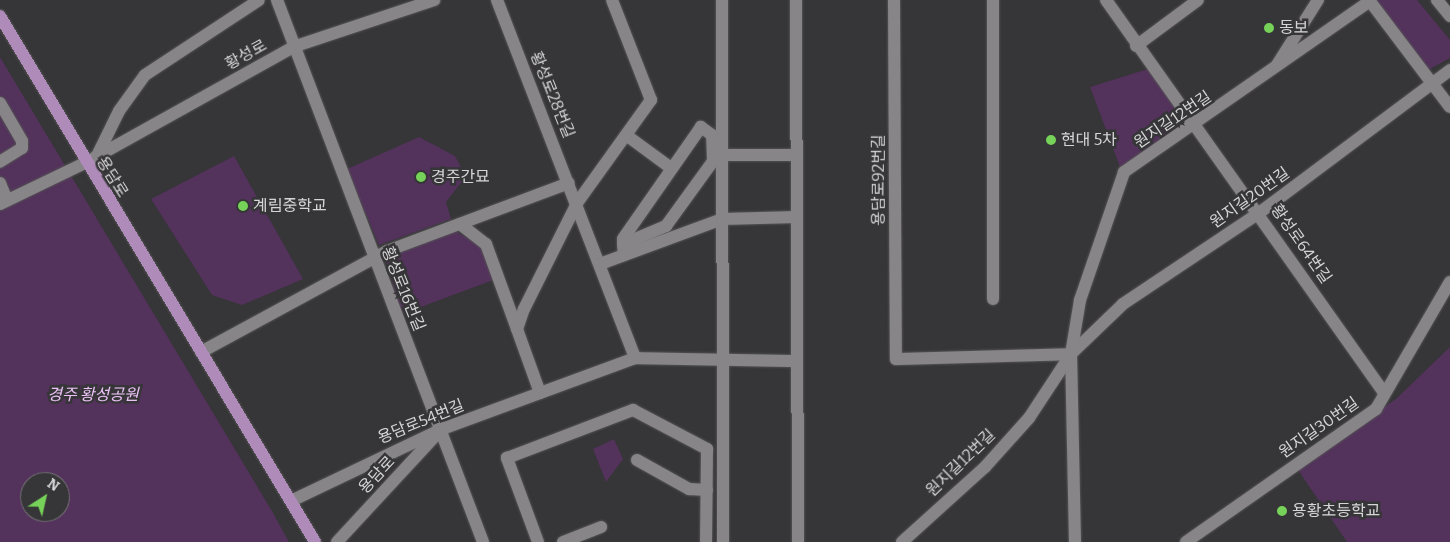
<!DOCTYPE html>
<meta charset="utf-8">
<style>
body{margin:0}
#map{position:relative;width:1450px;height:542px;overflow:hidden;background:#363537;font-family:Bitter,"Noto Sans KR",serif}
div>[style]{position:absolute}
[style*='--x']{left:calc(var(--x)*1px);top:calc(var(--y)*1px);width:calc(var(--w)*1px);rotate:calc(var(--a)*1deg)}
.green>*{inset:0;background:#53325c}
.roads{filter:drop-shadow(0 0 1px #555455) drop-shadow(0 0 1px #555455)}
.minor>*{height:12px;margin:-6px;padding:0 6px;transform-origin:6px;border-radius:6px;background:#878587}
.major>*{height:12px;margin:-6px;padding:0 6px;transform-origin:6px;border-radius:6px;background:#ae8bb8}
.dots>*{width:14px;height:14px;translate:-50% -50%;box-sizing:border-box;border:2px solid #363537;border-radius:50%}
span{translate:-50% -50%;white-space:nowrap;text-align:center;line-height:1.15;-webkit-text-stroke:5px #363537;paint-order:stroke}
.poi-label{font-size:16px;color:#d6d5d6}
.left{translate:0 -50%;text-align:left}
.street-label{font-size:16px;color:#d6d5d6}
.park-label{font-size:16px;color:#ebc1f7;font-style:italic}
.north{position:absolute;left:20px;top:472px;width:50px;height:50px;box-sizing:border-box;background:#363537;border:1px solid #767577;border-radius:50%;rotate:35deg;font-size:14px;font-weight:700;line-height:20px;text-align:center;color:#d6d5d6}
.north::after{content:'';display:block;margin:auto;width:18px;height:22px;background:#77d259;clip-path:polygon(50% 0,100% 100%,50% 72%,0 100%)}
</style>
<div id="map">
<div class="green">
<i style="clip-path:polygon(1374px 0,1417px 0,1450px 40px,1450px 58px,1428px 70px)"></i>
<i style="clip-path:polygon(evenodd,0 57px,273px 513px,289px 542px,0 542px,0 57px,30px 482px,60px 482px,60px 512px,30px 512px,30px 482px)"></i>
<i style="clip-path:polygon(1148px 69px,1187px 124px,1120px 167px,1090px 87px)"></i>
<i style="clip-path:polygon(419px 137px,455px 156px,463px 171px,463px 180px,446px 202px,451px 219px,379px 245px,347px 169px)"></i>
<i style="clip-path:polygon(234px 156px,303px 279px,242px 305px,212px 295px,151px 199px)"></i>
<i style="clip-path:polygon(455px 231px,481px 246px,496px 279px,402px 314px,385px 258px)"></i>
<i style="clip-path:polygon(1450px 347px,1450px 542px,1347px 542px,1298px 470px,1397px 398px)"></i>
<i style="clip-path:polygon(614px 439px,623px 459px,606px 482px,593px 449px)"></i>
</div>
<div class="roads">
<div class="minor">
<i style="--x:277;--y:0;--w:580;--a:69.19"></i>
<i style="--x:497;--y:0;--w:384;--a:68.9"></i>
<i style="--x:722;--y:0;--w:542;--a:89.89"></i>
<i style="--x:796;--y:0;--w:542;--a:89.79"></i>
<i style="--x:894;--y:0;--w:359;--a:89.7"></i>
<i style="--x:896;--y:359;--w:175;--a:-1.6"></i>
<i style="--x:993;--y:0;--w:299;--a:90"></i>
<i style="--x:1106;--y:0;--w:479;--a:54.7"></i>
<i style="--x:1369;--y:0;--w:134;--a:52.9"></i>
<i style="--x:1437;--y:0;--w:21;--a:51"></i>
<i style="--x:1136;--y:46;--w:77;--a:-36.6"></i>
<i style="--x:1277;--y:65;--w:77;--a:-57.8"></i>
<i style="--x:0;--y:103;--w:44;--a:59.9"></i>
<i style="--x:22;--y:141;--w:7;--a:90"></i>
<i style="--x:22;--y:148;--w:26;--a:148"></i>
<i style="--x:626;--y:135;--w:56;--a:36.3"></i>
<i style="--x:722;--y:155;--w:75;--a:0"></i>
<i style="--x:97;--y:156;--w:50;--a:-63.9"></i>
<i style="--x:119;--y:111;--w:44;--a:-54.2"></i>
<i style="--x:145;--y:75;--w:136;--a:-33.3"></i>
<i style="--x:0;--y:183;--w:18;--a:68"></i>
<i style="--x:0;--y:204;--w:94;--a:-25.8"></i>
<i style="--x:85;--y:163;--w:238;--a:-29.1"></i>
<i style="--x:293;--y:47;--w:149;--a:-18.4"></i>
<i style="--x:460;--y:224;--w:33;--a:38"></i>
<i style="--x:486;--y:244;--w:90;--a:70"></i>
<i style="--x:623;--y:244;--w:47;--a:-22.7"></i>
<i style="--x:666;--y:226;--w:80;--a:-54.1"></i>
<i style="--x:713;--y:161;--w:26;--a:-92"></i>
<i style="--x:712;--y:135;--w:14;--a:-144"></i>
<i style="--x:701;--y:127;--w:136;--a:124.9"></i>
<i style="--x:623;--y:239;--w:5;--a:90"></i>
<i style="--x:623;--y:244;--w:11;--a:85"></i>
<i style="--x:600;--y:264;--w:130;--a:-20.2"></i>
<i style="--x:722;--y:219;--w:75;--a:-1.5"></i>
<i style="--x:201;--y:352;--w:212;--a:-28.5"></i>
<i style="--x:387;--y:251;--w:194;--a:-20.5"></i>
<i style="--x:540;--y:393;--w:68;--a:-109.8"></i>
<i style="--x:517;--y:329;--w:21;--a:-71"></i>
<i style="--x:524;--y:309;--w:119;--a:-63.4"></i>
<i style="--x:577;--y:203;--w:127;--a:-54.3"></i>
<i style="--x:651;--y:100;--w:107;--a:-111.3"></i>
<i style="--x:637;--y:460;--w:60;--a:29.1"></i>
<i style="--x:689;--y:489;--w:18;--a:3"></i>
<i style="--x:291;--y:501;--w:167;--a:-25.5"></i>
<i style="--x:442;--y:429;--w:206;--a:-20.2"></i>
<i style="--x:635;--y:358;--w:162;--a:1.1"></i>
<i style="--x:337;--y:542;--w:149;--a:-47.2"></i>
<i style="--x:538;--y:542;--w:90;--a:-110.3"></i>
<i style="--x:507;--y:458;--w:135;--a:-20.9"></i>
<i style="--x:633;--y:410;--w:84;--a:27.8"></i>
<i style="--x:707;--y:449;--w:93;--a:90.6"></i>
<i style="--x:563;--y:542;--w:41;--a:-21.5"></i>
<i style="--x:902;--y:542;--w:112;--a:-42.1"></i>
<i style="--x:985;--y:467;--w:66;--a:-48.1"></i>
<i style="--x:1029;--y:418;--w:77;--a:-56.7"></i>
<i style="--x:1071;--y:354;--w:72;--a:-43.9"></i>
<i style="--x:1123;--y:304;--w:164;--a:-33.8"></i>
<i style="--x:1259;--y:213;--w:239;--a:-36.8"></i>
<i style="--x:1075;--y:542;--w:188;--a:-91.2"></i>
<i style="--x:1071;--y:354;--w:55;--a:-80.5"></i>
<i style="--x:1080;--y:300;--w:135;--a:-71"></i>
<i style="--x:1124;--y:172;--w:300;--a:-34.8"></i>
<i style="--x:1186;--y:542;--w:232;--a:-35"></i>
<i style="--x:1376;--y:409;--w:147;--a:-59.8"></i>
</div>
<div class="major">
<i style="--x:0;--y:16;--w:613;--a:59.08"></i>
</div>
</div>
<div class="dots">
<i style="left:1269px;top:28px;background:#77d259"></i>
<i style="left:1051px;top:140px;background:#77d259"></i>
<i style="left:421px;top:177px;background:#77d259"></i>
<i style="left:243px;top:206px;background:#77d259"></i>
<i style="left:1282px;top:511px;background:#77d259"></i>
</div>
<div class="poi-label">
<span class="left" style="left:1279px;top:28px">동보</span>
<span class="left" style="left:1061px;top:140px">현대 5차</span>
<span class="left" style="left:431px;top:177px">경주간묘</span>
<span class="left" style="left:253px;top:206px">계림중학교</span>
<span class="left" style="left:1292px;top:511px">용황초등학교</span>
</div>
<div class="street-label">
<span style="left:246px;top:55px;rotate:-29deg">황성로</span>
<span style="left:552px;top:95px;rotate:68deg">황성로28번길</span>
<span style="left:1173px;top:120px;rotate:-34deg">원지길12번길</span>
<span style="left:112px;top:177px;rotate:58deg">용담로</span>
<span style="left:879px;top:180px;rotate:-90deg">용담로92번길</span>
<span style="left:1250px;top:198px;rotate:-35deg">원지길20번길</span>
<span style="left:1301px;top:244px;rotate:55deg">황성로64번길</span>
<span style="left:403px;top:289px;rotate:68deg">황성로16번길</span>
<span style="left:421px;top:422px;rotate:-22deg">용담로54번길</span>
<span style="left:1319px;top:428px;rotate:-35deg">원지길30번길</span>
<span style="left:961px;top:463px;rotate:-44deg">원지길12번길</span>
<span style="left:377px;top:475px;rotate:-47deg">용담로</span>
</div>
<div class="park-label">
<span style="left:93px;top:395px">경주 황성공원</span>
</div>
<div class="north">N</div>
</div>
